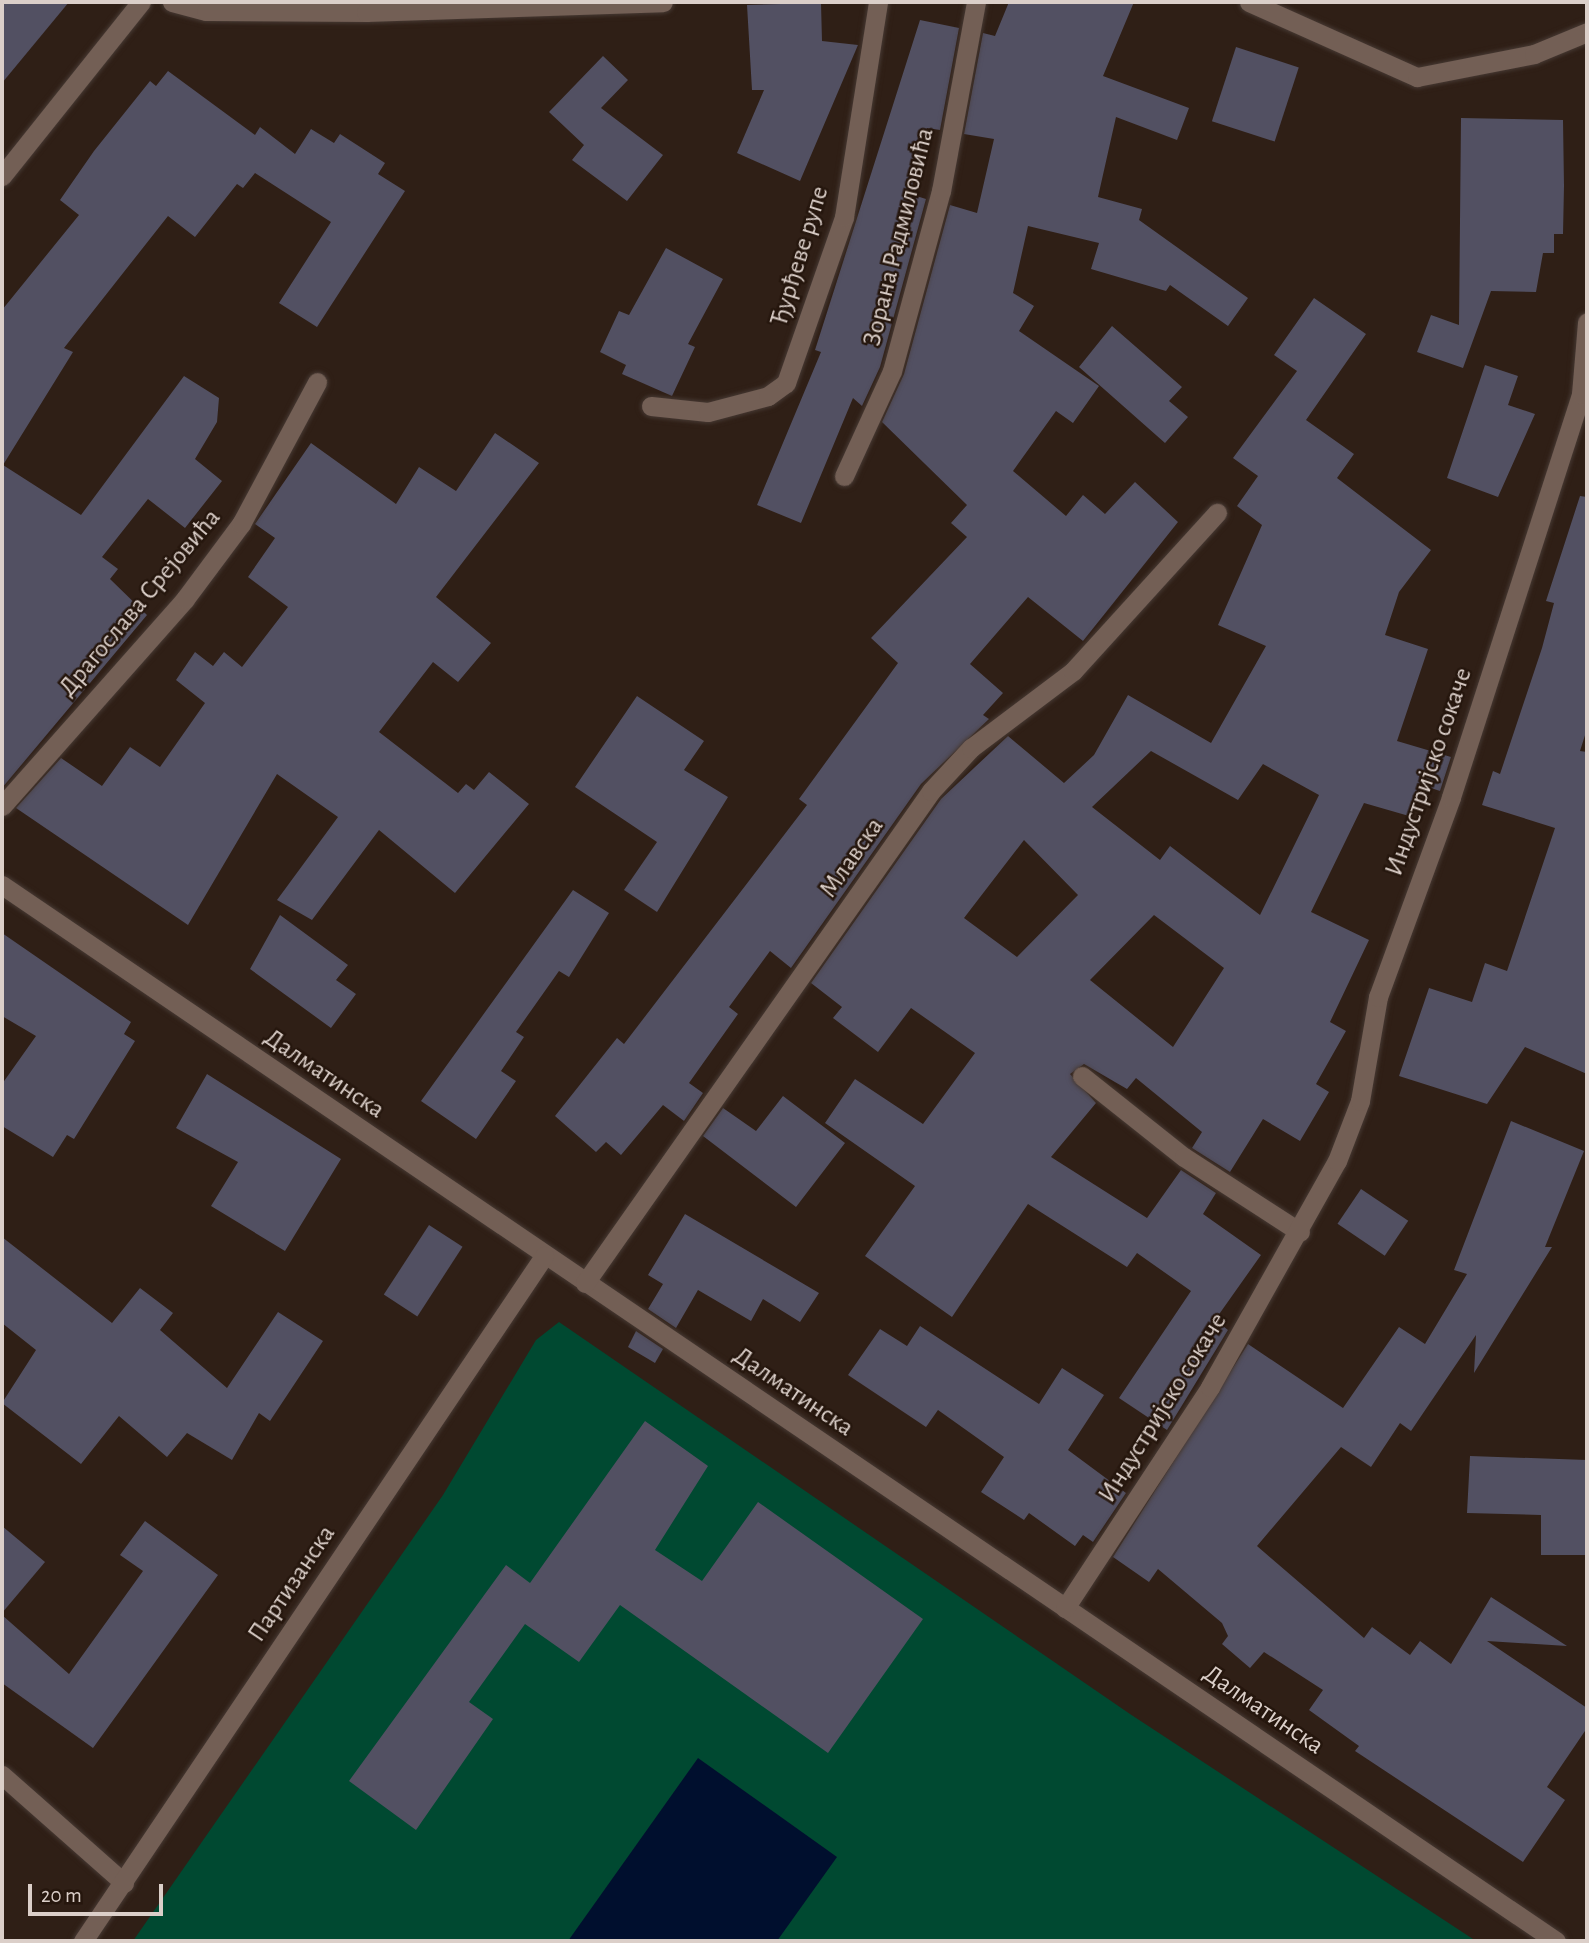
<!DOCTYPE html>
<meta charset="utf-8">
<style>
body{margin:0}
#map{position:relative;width:1589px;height:1943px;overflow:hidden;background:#2f1f16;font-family:"Alegreya Sans",sans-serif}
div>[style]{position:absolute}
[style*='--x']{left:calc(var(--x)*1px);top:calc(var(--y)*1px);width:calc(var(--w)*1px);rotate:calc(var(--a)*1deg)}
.green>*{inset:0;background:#004931}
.water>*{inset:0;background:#000f2e}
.building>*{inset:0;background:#525062;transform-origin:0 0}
.roads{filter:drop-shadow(0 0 2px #463933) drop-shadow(0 0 2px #463933)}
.service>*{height:19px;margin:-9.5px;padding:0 9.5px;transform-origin:9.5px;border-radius:9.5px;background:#735f55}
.minor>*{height:19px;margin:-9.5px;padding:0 9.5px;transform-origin:9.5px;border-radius:9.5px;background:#735f55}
span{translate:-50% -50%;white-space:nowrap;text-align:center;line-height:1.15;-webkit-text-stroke:5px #25160d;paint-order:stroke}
.street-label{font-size:26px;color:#dbcfc9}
.frame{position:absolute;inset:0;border:4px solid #dbcfc9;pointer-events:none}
.scale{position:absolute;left:28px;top:1884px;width:135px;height:32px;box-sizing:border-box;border:4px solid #dbcfc9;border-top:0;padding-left:9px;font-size:21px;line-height:24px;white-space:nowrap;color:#dbcfc9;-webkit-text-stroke:5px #25160d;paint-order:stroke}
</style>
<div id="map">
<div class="green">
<i style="clip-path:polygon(559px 1322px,1130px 1714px,1476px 1941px,133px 1941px,443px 1495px,536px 1340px)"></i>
</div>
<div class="water">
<i style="clip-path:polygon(698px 1758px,837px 1857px,777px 1941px,568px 1941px)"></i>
</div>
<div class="building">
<i style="clip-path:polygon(2px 2px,69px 2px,2px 83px)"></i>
<i style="clip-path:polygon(1009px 2px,1134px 2px,1103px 76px,1189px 108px,1177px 140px,1116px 117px,1098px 197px,1142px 209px,1139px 220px,1248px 298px,1228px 326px,1170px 285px,1166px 291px,1091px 269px,1099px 243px,1028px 226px,1013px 293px,1034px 306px,1019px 331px,1099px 386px,1073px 423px,1056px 411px,1013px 471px,1066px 516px,1083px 495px,1105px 514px,1135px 482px,1178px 522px,1083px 641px,1028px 597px,970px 664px,1003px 693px,983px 715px,989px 719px,921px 784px,791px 968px,770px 951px,729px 1007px,738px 1014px,689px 1083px,703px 1093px,684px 1121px,663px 1105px,621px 1155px,606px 1142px,596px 1152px,555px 1116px,617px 1038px,624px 1044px,807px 805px,799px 799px,898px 663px,871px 638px,967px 537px,951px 523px,967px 505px,882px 422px,904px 374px,950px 205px,977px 213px,994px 139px,964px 134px,983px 33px,995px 36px)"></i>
<i style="clip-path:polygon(821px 3px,822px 41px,858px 45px,800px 181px,737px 153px,764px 90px,752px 90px,747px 5px)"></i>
<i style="clip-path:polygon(920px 20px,959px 28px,940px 130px,927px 128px,910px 194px,926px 199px,880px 367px,862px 406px,853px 398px,801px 523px,757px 505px,821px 352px,815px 350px)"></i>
<i style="left:1236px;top:47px;width:66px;height:78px;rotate:18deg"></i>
<i style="clip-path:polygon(603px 56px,628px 80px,601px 108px,663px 155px,627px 201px,572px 160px,584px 145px,549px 112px)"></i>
<i style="clip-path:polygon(168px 71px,255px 135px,260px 127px,295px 154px,311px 129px,334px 143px,340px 134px,385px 163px,378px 174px,405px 191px,317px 327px,279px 303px,331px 222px,255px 173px,243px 188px,237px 184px,195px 237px,168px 216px,64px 348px,73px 352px,3px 465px,81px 515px,184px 376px,219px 398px,217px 422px,195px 459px,222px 481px,185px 528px,148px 499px,102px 557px,118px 569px,110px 579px,147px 615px,2px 788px,2px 310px,79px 215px,60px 200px,94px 151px,150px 81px,156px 86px)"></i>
<i style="clip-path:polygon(1461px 118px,1563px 120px,1564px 186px,1563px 234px,1554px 234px,1554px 253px,1543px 253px,1536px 292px,1491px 291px,1463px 368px,1417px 352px,1431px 315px,1459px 325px)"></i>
<i style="clip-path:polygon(666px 248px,723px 279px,688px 344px,695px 347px,672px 396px,622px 374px,626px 365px,600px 352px,619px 311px,629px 315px)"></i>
<i style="clip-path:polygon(evenodd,1314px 298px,1366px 334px,1306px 420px,1354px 454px,1337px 478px,1431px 550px,1399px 592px,1385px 635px,1428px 649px,1397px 741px,1451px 757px,1440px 791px,1419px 784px,1409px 816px,1364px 803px,1311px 912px,1369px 940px,1330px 1022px,1346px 1031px,1316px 1084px,1329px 1092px,1300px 1141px,1263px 1119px,1230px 1172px,1192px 1148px,1202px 1132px,1136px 1078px,1127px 1089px,1084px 1064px,1070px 1074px,1096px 1103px,1051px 1157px,1147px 1218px,1181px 1170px,1216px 1193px,1203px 1214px,1261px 1255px,1215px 1320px,1228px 1330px,1167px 1430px,1119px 1398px,1191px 1291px,1137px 1253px,1127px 1267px,1028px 1204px,952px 1317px,865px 1256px,915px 1186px,825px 1123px,855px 1079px,923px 1124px,975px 1053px,911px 1008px,878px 1052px,833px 1018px,842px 1007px,811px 983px,941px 799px,1008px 736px,1064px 783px,1094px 755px,1128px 695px,1211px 743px,1266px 646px,1218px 625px,1262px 525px,1237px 506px,1258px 476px,1233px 458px,1297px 371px,1274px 355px,1314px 298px,1151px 751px,1238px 800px,1263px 764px,1319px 795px,1260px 915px,1170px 846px,1160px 860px,1092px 807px,1151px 751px,1314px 298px,1024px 840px,1078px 895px,1017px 957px,964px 918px,1024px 840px,1314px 298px,1154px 915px,1224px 968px,1173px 1047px,1090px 980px,1154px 915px)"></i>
<i style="clip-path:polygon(1112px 326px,1182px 387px,1169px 401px,1188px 417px,1165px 443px,1079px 367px)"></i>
<i style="clip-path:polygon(1485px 365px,1518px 376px,1508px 405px,1535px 414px,1498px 497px,1447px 478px)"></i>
<i style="clip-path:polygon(495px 433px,539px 463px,436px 597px,491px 643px,458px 682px,433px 662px,379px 732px,458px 793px,466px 784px,474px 790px,489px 772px,529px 804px,455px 893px,379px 830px,312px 920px,277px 900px,338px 817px,277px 774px,188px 925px,16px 808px,61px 758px,102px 786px,130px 747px,160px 767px,205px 703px,176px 680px,195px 652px,213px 666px,224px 652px,242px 667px,288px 607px,248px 577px,275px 538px,255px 524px,311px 443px,396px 504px,419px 467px,456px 491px)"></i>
<i style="clip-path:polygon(1580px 496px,1587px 497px,1587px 729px,1580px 751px,1587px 752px,1587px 1074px,1525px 1047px,1487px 1104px,1399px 1076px,1429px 988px,1472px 1002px,1485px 963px,1507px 971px,1555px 828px,1482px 805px,1493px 771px,1500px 774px,1542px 648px,1554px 603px,1546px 601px)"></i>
<i style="clip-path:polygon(637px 696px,704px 741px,684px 770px,728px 797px,657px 912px,624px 890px,657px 842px,575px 787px)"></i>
<i style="clip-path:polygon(573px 890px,609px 913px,569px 977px,559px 971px,516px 1032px,524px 1037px,501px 1071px,516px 1081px,476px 1139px,421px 1101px)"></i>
<i style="clip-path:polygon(280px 915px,348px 965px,336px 980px,356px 994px,331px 1028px,250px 969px)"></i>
<i style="clip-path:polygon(2px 933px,131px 1022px,124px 1034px,135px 1041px,74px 1139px,67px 1135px,53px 1157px,2px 1126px,2px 1084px,36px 1036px,2px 1016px)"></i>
<i style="clip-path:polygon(207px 1074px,341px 1159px,285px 1251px,211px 1206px,238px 1162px,176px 1128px)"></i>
<i style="clip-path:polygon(783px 1096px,845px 1143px,796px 1207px,703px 1136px,723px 1108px,756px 1131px)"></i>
<i style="clip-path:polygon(1511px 1121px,1584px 1151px,1545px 1247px,1552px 1247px,1474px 1373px,1476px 1335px,1411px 1431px,1400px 1423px,1371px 1467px,1341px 1447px,1257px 1546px,1364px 1638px,1372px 1627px,1410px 1655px,1420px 1641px,1451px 1664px,1491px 1597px,1567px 1646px,1487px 1641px,1587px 1708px,1587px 1728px,1547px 1787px,1565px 1800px,1523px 1862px,1355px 1751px,1359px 1746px,1309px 1710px,1323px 1690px,1264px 1652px,1250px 1668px,1222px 1644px,1228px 1636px,1222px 1623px,1158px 1569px,1149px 1582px,1113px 1557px,1248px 1344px,1343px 1408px,1399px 1327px,1425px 1344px,1467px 1274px,1454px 1270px)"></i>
<i style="left:1361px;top:1189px;width:57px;height:42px;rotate:34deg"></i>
<i style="clip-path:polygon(685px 1214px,819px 1293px,800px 1322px,763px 1299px,751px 1321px,698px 1290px,676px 1328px,648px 1309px,663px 1284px,648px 1275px)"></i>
<i style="left:429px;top:1225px;width:40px;height:83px;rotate:33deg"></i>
<i style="clip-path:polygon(2px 1237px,112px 1323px,140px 1288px,173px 1313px,160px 1330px,227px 1388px,278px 1312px,323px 1341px,270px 1421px,259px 1413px,232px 1460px,187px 1433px,167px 1457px,119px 1416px,81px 1464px,2px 1403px,36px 1350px,2px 1323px)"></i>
<i style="clip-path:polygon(920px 1326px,1039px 1404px,1062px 1368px,1104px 1395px,1068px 1450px,1126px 1493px,1093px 1542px,1083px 1535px,1075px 1546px,1029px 1513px,1024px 1520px,981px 1492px,1004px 1457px,938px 1410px,926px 1427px,848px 1375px,880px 1329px,907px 1346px)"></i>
<i style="clip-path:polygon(636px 1331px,663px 1349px,655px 1363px,628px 1347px)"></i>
<i style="clip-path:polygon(645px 1421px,708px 1466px,655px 1550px,702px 1581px,758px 1502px,923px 1619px,828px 1753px,620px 1605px,579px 1662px,525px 1624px,469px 1702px,493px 1719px,416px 1830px,349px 1781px,506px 1565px,530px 1583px)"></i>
<i style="clip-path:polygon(1470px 1456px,1587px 1460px,1587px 1555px,1541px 1555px,1541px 1515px,1467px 1513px)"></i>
<i style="clip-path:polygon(145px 1521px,218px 1575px,93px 1748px,2px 1683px,2px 1615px,69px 1674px,143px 1571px,120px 1555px)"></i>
<i style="clip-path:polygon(2px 1526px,45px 1562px,2px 1613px)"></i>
</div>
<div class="roads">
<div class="service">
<i style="--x:651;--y:406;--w:57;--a:6"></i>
<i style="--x:708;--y:412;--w:62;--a:-14.9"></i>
<i style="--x:768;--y:396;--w:22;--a:-36"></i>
<i style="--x:786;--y:383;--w:176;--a:-70.7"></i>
<i style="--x:844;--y:217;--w:218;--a:-81"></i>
<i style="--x:844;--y:476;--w:115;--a:-65.4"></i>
<i style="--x:892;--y:371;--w:187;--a:-74.8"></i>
<i style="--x:941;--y:191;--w:192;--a:-79.5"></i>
<i style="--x:1082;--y:1076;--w:130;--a:38.5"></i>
<i style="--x:1184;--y:1157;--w:138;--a:32.9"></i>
</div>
<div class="minor">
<i style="--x:172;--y:2;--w:35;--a:15"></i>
<i style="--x:206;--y:11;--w:160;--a:0.4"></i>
<i style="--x:366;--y:12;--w:297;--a:-1.9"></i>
<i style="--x:1249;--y:2;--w:184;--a:24.1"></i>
<i style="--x:1417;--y:77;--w:119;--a:-11.1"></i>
<i style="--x:1534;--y:54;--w:57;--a:-22.5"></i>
<i style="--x:2;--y:176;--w:223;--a:-51.4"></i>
<i style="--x:2;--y:806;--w:276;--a:-48.5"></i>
<i style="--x:185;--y:599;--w:94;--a:-53.3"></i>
<i style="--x:241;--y:524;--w:161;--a:-61.8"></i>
<i style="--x:2;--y:885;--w:1879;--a:34.2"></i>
<i style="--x:585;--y:1283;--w:601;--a:-54.88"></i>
<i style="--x:931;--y:791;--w:59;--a:-47.1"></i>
<i style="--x:971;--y:748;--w:128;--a:-37"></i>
<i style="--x:1073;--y:671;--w:214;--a:-47.7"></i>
<i style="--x:1065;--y:1608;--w:264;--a:-56.7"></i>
<i style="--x:1210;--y:1387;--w:259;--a:-60.7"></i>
<i style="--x:1337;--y:1161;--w:64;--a:-69"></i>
<i style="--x:1360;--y:1101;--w:106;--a:-80.2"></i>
<i style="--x:1378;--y:997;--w:213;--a:-69.9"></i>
<i style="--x:1451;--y:797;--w:423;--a:-72.1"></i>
<i style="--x:1581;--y:394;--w:72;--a:-85.2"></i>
<i style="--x:2;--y:1775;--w:163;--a:41.5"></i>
<i style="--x:83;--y:1941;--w:826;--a:-56.06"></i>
</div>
</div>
<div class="street-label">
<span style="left:899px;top:237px;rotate:-76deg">Зорана Радмиловића</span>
<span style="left:800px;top:256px;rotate:-73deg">Ђурђеве рупе</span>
<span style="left:140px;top:603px;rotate:-50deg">Драгослава Срејовића</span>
<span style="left:1429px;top:772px;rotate:-71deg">Индустријско сокаче</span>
<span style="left:852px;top:858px;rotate:-55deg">Млавска</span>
<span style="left:324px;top:1074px;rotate:34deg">Далматинска</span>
<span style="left:793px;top:1392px;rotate:34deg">Далматинска</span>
<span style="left:1163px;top:1408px;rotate:-58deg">Индустријско сокаче</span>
<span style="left:292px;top:1584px;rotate:-56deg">Партизанска</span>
<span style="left:1263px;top:1710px;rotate:34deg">Далматинска</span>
</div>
<div class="frame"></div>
<div class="scale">20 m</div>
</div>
